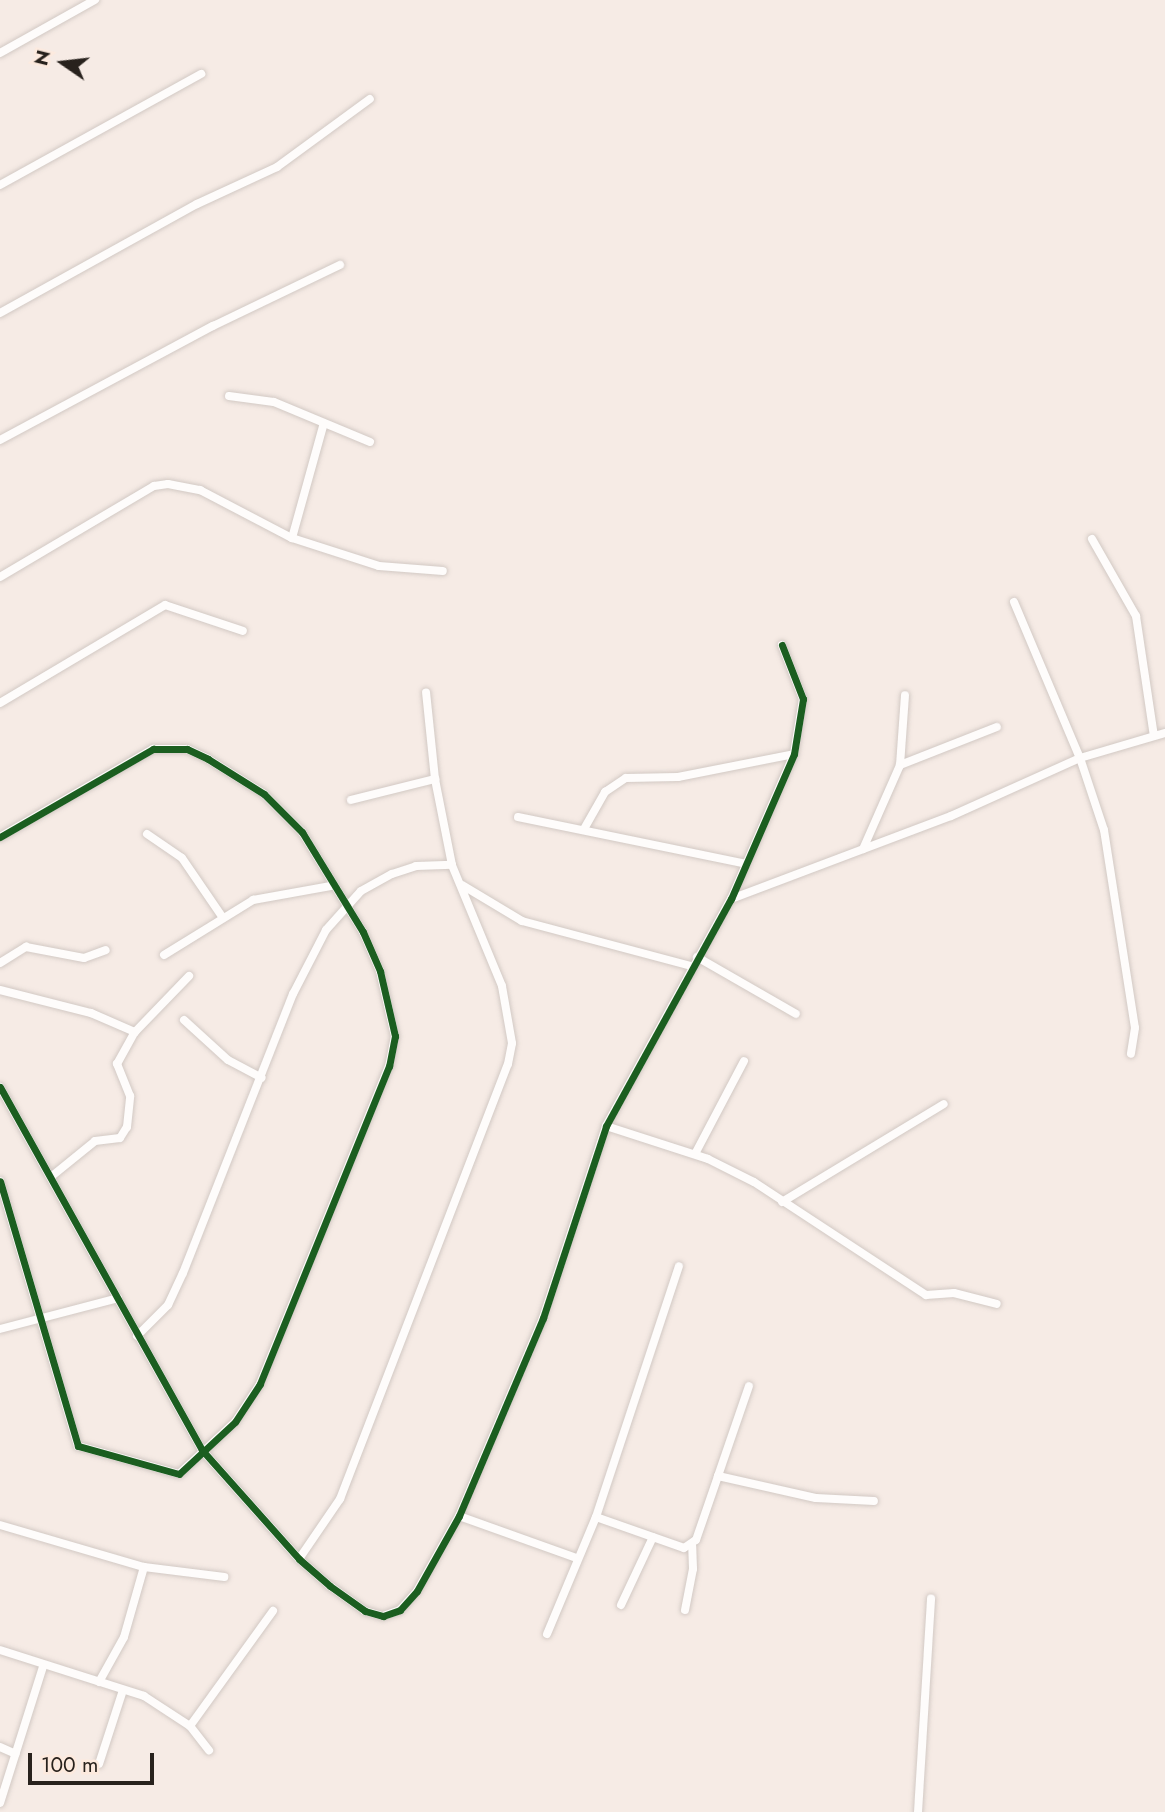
<!DOCTYPE html>
<style>
body{margin:0}
#map{position:relative;width:1165px;height:1812px;overflow:hidden;background:#f6ebe5;font-family:Jost,sans-serif}
div>[style]{position:absolute}
[style*='--x']{left:calc(var(--x)*1px);top:calc(var(--y)*1px);width:calc(var(--w)*1px);rotate:calc(var(--a)*1deg)}
.roads{filter:drop-shadow(0 0 2px #d2c9c4) drop-shadow(0 0 2px #d2c9c4)}
.street>*{height:8px;margin:-4px;padding:0 4px;transform-origin:4px;border-radius:4px;background:#fefcfb}
.cycleway>*{height:7px;margin:-3.5px;padding:0 3.5px;transform-origin:3.5px;border-radius:3.5px;background:#1b5e20}
span{translate:-50% -50%;white-space:nowrap;text-align:center;line-height:1.15;-webkit-text-stroke:6px #fdeade;paint-order:stroke}
.north{position:absolute;left:28px;top:28px;width:70px;height:70px;-webkit-text-stroke:5px #fdeade;paint-order:stroke;rotate:284deg;font-size:19px;font-weight:700;line-height:28px;text-align:center;color:#28221d}
.north::after{content:'';display:block;margin:auto;width:24px;height:32px;background:#28221d;clip-path:polygon(50% 0,100% 100%,50% 72%,0 100%)}
.scale{position:absolute;left:28px;top:1753px;width:126px;height:32px;box-sizing:border-box;border:4px solid #28221d;border-top:0;padding-left:9px;font-size:21px;line-height:24px;white-space:nowrap;color:#28221d;-webkit-text-stroke:5px #fdeade;paint-order:stroke}
</style>
<div id="map">
<div class="roads">
<div class="street">
<i style="--x:0;--y:53;--w:109;--a:-29.2"></i>
<i style="--x:0;--y:185;--w:230;--a:-28.9"></i>
<i style="--x:0;--y:313;--w:225;--a:-29"></i>
<i style="--x:197;--y:204;--w:88;--a:-24.8"></i>
<i style="--x:277;--y:167;--w:115;--a:-36.2"></i>
<i style="--x:229;--y:396;--w:45;--a:7.6"></i>
<i style="--x:274;--y:402;--w:104;--a:22.6"></i>
<i style="--x:0;--y:440;--w:242;--a:-28.2"></i>
<i style="--x:213;--y:326;--w:141;--a:-25.7"></i>
<i style="--x:292;--y:538;--w:119;--a:-74.5"></i>
<i style="--x:1092;--y:539;--w:89;--a:60.3"></i>
<i style="--x:1136;--y:616;--w:121;--a:81.5"></i>
<i style="--x:0;--y:577;--w:179;--a:-30.6"></i>
<i style="--x:154;--y:486;--w:14;--a:-8"></i>
<i style="--x:168;--y:484;--w:33;--a:11"></i>
<i style="--x:200;--y:490;--w:104;--a:27.6"></i>
<i style="--x:292;--y:538;--w:91;--a:17.8"></i>
<i style="--x:379;--y:566;--w:64;--a:4.5"></i>
<i style="--x:1014;--y:602;--w:169;--a:67.1"></i>
<i style="--x:1080;--y:758;--w:76;--a:71.6"></i>
<i style="--x:1104;--y:830;--w:200;--a:81.1"></i>
<i style="--x:1135;--y:1028;--w:26;--a:99"></i>
<i style="--x:0;--y:703;--w:192;--a:-30.7"></i>
<i style="--x:165;--y:605;--w:82;--a:18.4"></i>
<i style="--x:900;--y:765;--w:104;--a:-21.4"></i>
<i style="--x:351;--y:800;--w:87;--a:-14"></i>
<i style="--x:518;--y:817;--w:233;--a:11.6"></i>
<i style="--x:584;--y:829;--w:43;--a:-60.4"></i>
<i style="--x:605;--y:792;--w:25;--a:-34"></i>
<i style="--x:626;--y:778;--w:52;--a:-1.1"></i>
<i style="--x:678;--y:777;--w:118;--a:-11.2"></i>
<i style="--x:147;--y:834;--w:42;--a:34.4"></i>
<i style="--x:182;--y:858;--w:69;--a:55.6"></i>
<i style="--x:0;--y:837;--w:177;--a:-29.9"></i>
<i style="--x:153;--y:749;--w:34;--a:0"></i>
<i style="--x:187;--y:749;--w:23;--a:25"></i>
<i style="--x:208;--y:759;--w:66;--a:32"></i>
<i style="--x:264;--y:794;--w:54;--a:45"></i>
<i style="--x:302;--y:832;--w:117;--a:58.6"></i>
<i style="--x:363;--y:932;--w:43;--a:66.4"></i>
<i style="--x:380;--y:971;--w:67;--a:77"></i>
<i style="--x:395;--y:1036;--w:31;--a:101"></i>
<i style="--x:389;--y:1066;--w:343;--a:112.1"></i>
<i style="--x:260;--y:1384;--w:45;--a:123.3"></i>
<i style="--x:235;--y:1422;--w:76;--a:137.1"></i>
<i style="--x:179;--y:1474;--w:105;--a:-164.5"></i>
<i style="--x:78;--y:1446;--w:276;--a:-106.4"></i>
<i style="--x:863;--y:849;--w:92;--a:-66.2"></i>
<i style="--x:900;--y:765;--w:70;--a:-85.9"></i>
<i style="--x:462;--y:885;--w:70;--a:31"></i>
<i style="--x:522;--y:921;--w:175;--a:14.9"></i>
<i style="--x:731;--y:899;--w:235;--a:-20.7"></i>
<i style="--x:951;--y:816;--w:141;--a:-24.2"></i>
<i style="--x:1080;--y:758;--w:89;--a:-16.4"></i>
<i style="--x:164;--y:955;--w:105;--a:-31.7"></i>
<i style="--x:253;--y:900;--w:79;--a:-10.2"></i>
<i style="--x:697;--y:957;--w:114;--a:29.9"></i>
<i style="--x:0;--y:963;--w:31;--a:-32"></i>
<i style="--x:26;--y:947;--w:59;--a:10.7"></i>
<i style="--x:84;--y:958;--w:23;--a:-20"></i>
<i style="--x:0;--y:990;--w:94;--a:14.2"></i>
<i style="--x:91;--y:1013;--w:48;--a:23.4"></i>
<i style="--x:135;--y:1032;--w:78;--a:-46"></i>
<i style="--x:184;--y:1020;--w:59;--a:42.3"></i>
<i style="--x:228;--y:1060;--w:38;--a:28"></i>
<i style="--x:0;--y:1087;--w:415;--a:60.9"></i>
<i style="--x:202;--y:1450;--w:146;--a:48.3"></i>
<i style="--x:299;--y:1559;--w:41;--a:41.1"></i>
<i style="--x:330;--y:1586;--w:43;--a:35.5"></i>
<i style="--x:365;--y:1611;--w:19;--a:16"></i>
<i style="--x:383;--y:1616;--w:18;--a:-19"></i>
<i style="--x:400;--y:1610;--w:25;--a:-48"></i>
<i style="--x:417;--y:1591;--w:86;--a:-60.8"></i>
<i style="--x:459;--y:1516;--w:215;--a:-67"></i>
<i style="--x:543;--y:1318;--w:202;--a:-71.8"></i>
<i style="--x:606;--y:1126;--w:259;--a:-61.2"></i>
<i style="--x:731;--y:899;--w:158;--a:-66.5"></i>
<i style="--x:794;--y:754;--w:56;--a:-80.7"></i>
<i style="--x:803;--y:699;--w:58;--a:-111.3"></i>
<i style="--x:606;--y:1126;--w:107;--a:17.9"></i>
<i style="--x:708;--y:1159;--w:51;--a:26.6"></i>
<i style="--x:754;--y:1182;--w:206;--a:33.3"></i>
<i style="--x:926;--y:1295;--w:28;--a:-4"></i>
<i style="--x:954;--y:1293;--w:44;--a:14.3"></i>
<i style="--x:695;--y:1154;--w:105;--a:-62.2"></i>
<i style="--x:52;--y:1176;--w:55;--a:-39.1"></i>
<i style="--x:95;--y:1141;--w:25;--a:-7"></i>
<i style="--x:120;--y:1138;--w:13;--a:-58"></i>
<i style="--x:127;--y:1127;--w:31;--a:-84"></i>
<i style="--x:130;--y:1096;--w:35;--a:-112"></i>
<i style="--x:117;--y:1064;--w:37;--a:-61"></i>
<i style="--x:782;--y:1202;--w:189;--a:-31.2"></i>
<i style="--x:0;--y:1329;--w:122;--a:-14.7"></i>
<i style="--x:137;--y:1336;--w:44;--a:-45"></i>
<i style="--x:168;--y:1305;--w:35;--a:-65"></i>
<i style="--x:183;--y:1273;--w:300;--a:-68.5"></i>
<i style="--x:293;--y:994;--w:72;--a:-62.7"></i>
<i style="--x:326;--y:930;--w:52;--a:-48.1"></i>
<i style="--x:361;--y:891;--w:35;--a:-29"></i>
<i style="--x:392;--y:874;--w:25;--a:-18"></i>
<i style="--x:416;--y:866;--w:36;--a:-2"></i>
<i style="--x:718;--y:1476;--w:95;--a:-71"></i>
<i style="--x:459;--y:1516;--w:124;--a:19.7"></i>
<i style="--x:596;--y:1517;--w:93;--a:19.4"></i>
<i style="--x:684;--y:1548;--w:14;--a:-34"></i>
<i style="--x:696;--y:1540;--w:68;--a:-71"></i>
<i style="--x:718;--y:1476;--w:100;--a:12.7"></i>
<i style="--x:816;--y:1498;--w:58;--a:3"></i>
<i style="--x:0;--y:1525;--w:150;--a:16.3"></i>
<i style="--x:144;--y:1567;--w:81;--a:7.1"></i>
<i style="--x:299;--y:1559;--w:73;--a:-55.7"></i>
<i style="--x:340;--y:1499;--w:466;--a:-68.9"></i>
<i style="--x:508;--y:1064;--w:21;--a:-79"></i>
<i style="--x:512;--y:1043;--w:58;--a:-100"></i>
<i style="--x:502;--y:986;--w:131;--a:-112.5"></i>
<i style="--x:452;--y:865;--w:88;--a:-101.2"></i>
<i style="--x:435;--y:779;--w:87;--a:-95.9"></i>
<i style="--x:621;--y:1605;--w:75;--a:-64.8"></i>
<i style="--x:685;--y:1610;--w:42;--a:-79"></i>
<i style="--x:693;--y:1569;--w:23;--a:-92"></i>
<i style="--x:547;--y:1634;--w:127;--a:-67.3"></i>
<i style="--x:596;--y:1517;--w:264;--a:-71.7"></i>
<i style="--x:0;--y:1650;--w:151;--a:17.7"></i>
<i style="--x:144;--y:1696;--w:55;--a:33.1"></i>
<i style="--x:190;--y:1726;--w:31;--a:52"></i>
<i style="--x:99;--y:1682;--w:51;--a:-60.9"></i>
<i style="--x:124;--y:1637;--w:73;--a:-74.1"></i>
<i style="--x:190;--y:1726;--w:142;--a:-54.2"></i>
<i style="--x:0;--y:1747;--w:17;--a:24"></i>
<i style="--x:99;--y:1764;--w:78;--a:-72"></i>
<i style="--x:0;--y:1803;--w:143;--a:-72.5"></i>
<i style="--x:918;--y:1812;--w:214;--a:-86.5"></i>
</div>
</div>
<div class="cycleway">
<i style="--x:0;--y:837;--w:177;--a:-29.9"></i>
<i style="--x:153;--y:749;--w:34;--a:0"></i>
<i style="--x:187;--y:749;--w:23;--a:25"></i>
<i style="--x:208;--y:759;--w:66;--a:32"></i>
<i style="--x:264;--y:794;--w:54;--a:45"></i>
<i style="--x:302;--y:832;--w:117;--a:58.6"></i>
<i style="--x:363;--y:932;--w:43;--a:66.4"></i>
<i style="--x:380;--y:971;--w:67;--a:77"></i>
<i style="--x:395;--y:1036;--w:31;--a:101"></i>
<i style="--x:389;--y:1066;--w:343;--a:112.1"></i>
<i style="--x:260;--y:1384;--w:45;--a:123.3"></i>
<i style="--x:235;--y:1422;--w:76;--a:137.1"></i>
<i style="--x:179;--y:1474;--w:105;--a:-164.5"></i>
<i style="--x:78;--y:1446;--w:276;--a:-106.4"></i>
<i style="--x:0;--y:1087;--w:415;--a:60.9"></i>
<i style="--x:202;--y:1450;--w:146;--a:48.3"></i>
<i style="--x:299;--y:1559;--w:41;--a:41.1"></i>
<i style="--x:330;--y:1586;--w:43;--a:35.5"></i>
<i style="--x:365;--y:1611;--w:19;--a:16"></i>
<i style="--x:383;--y:1616;--w:18;--a:-19"></i>
<i style="--x:400;--y:1610;--w:25;--a:-48"></i>
<i style="--x:417;--y:1591;--w:86;--a:-60.8"></i>
<i style="--x:459;--y:1516;--w:215;--a:-67"></i>
<i style="--x:543;--y:1318;--w:202;--a:-71.8"></i>
<i style="--x:606;--y:1126;--w:259;--a:-61.2"></i>
<i style="--x:731;--y:899;--w:158;--a:-66.5"></i>
<i style="--x:794;--y:754;--w:56;--a:-80.7"></i>
<i style="--x:803;--y:699;--w:58;--a:-111.3"></i>
</div>
<div class="north">N</div>
<div class="scale">100 m</div>
</div>
